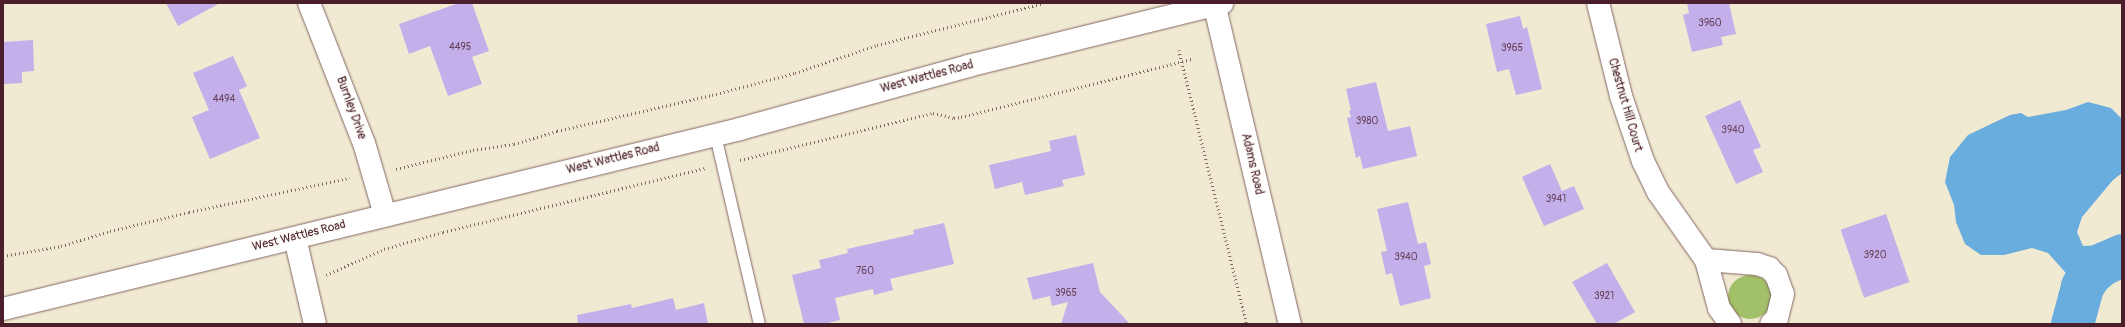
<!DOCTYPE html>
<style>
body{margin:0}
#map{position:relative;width:2125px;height:327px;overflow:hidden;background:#f1ead2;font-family:Pangolin,sans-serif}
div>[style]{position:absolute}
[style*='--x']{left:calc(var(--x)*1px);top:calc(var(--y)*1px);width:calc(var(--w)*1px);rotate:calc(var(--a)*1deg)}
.green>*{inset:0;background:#a2c067}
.round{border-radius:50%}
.water>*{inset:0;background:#69acde}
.river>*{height:43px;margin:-21.5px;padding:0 21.5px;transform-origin:21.5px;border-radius:21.5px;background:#69acde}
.building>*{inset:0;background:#c3afea;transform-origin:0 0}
.path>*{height:2.5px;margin-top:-1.25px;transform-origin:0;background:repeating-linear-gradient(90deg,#846665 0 1px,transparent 0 4px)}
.roads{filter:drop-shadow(0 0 1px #846665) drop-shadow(0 0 1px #846665)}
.service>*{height:11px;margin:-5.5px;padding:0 5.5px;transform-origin:5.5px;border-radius:5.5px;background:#fff}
.minor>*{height:22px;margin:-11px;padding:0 11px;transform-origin:11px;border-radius:11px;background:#fff}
.tertiary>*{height:22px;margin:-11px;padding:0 11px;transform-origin:11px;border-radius:11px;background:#fff}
span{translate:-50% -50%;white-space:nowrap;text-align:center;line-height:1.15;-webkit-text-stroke:3px #fdfcf7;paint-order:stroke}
.number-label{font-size:10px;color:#68435b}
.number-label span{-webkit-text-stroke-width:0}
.street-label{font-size:12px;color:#4a1f2b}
.frame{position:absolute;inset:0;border:4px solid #4a1f2b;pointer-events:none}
</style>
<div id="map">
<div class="green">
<i class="round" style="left:1728px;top:275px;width:44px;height:44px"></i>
</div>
<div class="water">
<i style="clip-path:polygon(2088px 102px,2111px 108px,2122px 119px,2122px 173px,2113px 180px,2082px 217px,2077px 232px,2083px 246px,2106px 245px,2102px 264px,2090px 274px,2073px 281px,2048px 253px,2032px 248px,2004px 255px,1981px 255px,1965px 244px,1956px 222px,1954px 205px,1945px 182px,1950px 157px,1968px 135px,2010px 115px,2021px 113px,2028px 117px,2066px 110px)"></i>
</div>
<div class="river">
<i style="--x:2072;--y:324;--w:39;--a:-75"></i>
<i style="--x:2082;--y:286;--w:14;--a:-56"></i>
<i style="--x:2090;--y:274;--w:16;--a:-40"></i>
<i style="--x:2102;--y:264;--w:22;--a:-24"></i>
</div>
<div class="building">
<i style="clip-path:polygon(166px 3px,220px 3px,178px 26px)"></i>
<i style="clip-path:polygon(459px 3px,472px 3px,489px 51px,472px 57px,482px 84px,448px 96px,430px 46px,409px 54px,399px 24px)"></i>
<i style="clip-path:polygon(1687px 3px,1729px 3px,1736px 34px,1721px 37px,1723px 45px,1692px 52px,1683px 15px,1689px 13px)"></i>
<i style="clip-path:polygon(1520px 16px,1523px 29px,1527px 27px,1542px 89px,1516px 95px,1509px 69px,1497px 72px,1486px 24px)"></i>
<i style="clip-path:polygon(33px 40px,34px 71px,22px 72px,22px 83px,3px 84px,3px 42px)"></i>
<i style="clip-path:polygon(233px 56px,247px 86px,239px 90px,260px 138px,210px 159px,192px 117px,209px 110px,193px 73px)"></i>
<i style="clip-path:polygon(1376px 82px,1388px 131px,1410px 126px,1417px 156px,1363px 169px,1360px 156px,1356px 158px,1347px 118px,1351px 117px,1349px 111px,1351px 110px,1346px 89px)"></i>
<i style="clip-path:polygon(1740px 100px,1761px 147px,1753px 150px,1763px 172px,1736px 184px,1705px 116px)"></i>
<i style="clip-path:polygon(1076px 135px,1085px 175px,1062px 180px,1064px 186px,1025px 195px,1022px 182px,995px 189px,989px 165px,1051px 151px,1049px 141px)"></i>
<i style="clip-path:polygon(1550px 164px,1562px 191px,1574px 186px,1584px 209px,1544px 226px,1522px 177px)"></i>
<i style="clip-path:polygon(1408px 202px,1418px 244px,1426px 242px,1431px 264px,1424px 266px,1431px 298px,1400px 306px,1392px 273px,1386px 275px,1381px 252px,1387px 251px,1377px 209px)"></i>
<i style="left:1886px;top:214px;width:72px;height:48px;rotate:71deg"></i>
<i style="clip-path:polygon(944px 223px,954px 264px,890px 279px,893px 290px,874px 295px,873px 289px,835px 298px,840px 320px,824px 324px,804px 324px,792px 275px,821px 268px,819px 260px,848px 253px,847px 249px,914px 234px,913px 230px)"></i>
<i style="clip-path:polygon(1093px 263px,1100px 292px,1130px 324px,1061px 324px,1068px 302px,1052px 306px,1050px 296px,1033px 300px,1027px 278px)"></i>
<i style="clip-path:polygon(1607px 263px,1635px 312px,1614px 324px,1597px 324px,1572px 282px)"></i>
<i style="clip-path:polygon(673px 298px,676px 310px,704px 303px,708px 324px,578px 324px,577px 315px,631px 304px,632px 308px)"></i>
</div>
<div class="path">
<i style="--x:1179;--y:50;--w:282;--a:76.1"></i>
<i style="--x:740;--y:160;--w:199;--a:-13.7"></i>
<i style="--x:933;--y:113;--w:22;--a:13"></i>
<i style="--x:954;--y:118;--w:7;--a:-8"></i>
<i style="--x:961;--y:117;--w:238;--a:-14.1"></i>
<i style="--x:396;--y:169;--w:79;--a:-13.9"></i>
<i style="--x:473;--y:150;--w:41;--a:-8.3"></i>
<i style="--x:514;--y:144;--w:45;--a:-16.8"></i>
<i style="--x:557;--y:131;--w:159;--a:-13.1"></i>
<i style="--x:712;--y:95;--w:86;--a:-14.8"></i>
<i style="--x:795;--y:73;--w:87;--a:-18.9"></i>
<i style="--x:877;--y:45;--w:172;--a:-14.1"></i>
<i style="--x:3;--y:256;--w:59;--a:-9.8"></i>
<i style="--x:61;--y:246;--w:51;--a:-17"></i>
<i style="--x:110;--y:231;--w:81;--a:-13.5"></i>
<i style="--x:189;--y:212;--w:164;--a:-12"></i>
<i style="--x:326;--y:275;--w:64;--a:-24.1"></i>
<i style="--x:384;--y:249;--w:61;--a:-16.1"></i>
<i style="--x:443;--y:232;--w:271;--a:-13.7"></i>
</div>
<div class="roads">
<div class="service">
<i style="--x:715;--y:135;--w:194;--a:76.9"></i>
</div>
<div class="minor">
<i style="--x:309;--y:3;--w:150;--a:68.6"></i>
<i style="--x:364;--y:143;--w:75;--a:73.7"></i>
<i style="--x:1598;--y:3;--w:96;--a:76.1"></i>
<i style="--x:1621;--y:96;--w:69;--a:71.3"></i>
<i style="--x:1643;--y:161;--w:34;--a:64"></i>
<i style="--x:1658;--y:192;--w:83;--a:54.8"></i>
<i style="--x:1706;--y:260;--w:50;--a:74.8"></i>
<i style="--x:1719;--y:308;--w:19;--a:55"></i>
<i style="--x:295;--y:238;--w:88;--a:76.9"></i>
<i style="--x:1706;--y:260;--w:51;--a:4.5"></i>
<i style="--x:1757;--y:264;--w:13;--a:18"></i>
<i style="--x:1769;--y:268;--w:10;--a:45"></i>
<i style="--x:1776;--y:275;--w:20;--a:70"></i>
<i style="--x:1783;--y:294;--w:25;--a:104"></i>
<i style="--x:1777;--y:318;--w:8;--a:135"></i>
</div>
<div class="tertiary">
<i style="--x:1214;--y:3;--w:330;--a:76.7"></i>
<i style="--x:3;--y:309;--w:759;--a:-13.72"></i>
<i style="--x:740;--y:129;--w:237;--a:-15.4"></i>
<i style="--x:968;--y:66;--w:262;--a:-13.9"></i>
</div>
</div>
<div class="number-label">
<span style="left:1710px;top:24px">3960</span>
<span style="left:460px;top:48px">4495</span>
<span style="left:1512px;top:49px">3965</span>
<span style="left:224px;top:100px">4494</span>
<span style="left:1367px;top:122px">3980</span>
<span style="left:1733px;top:131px">3940</span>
<span style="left:1556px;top:200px">3941</span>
<span style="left:1875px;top:256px">3920</span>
<span style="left:1406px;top:258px">3940</span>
<span style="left:865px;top:272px">760</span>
<span style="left:1066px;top:294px">3965</span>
<span style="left:1604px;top:297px">3921</span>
</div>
<div class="street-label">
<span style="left:927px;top:77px;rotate:-15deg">West Wattles Road</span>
<span style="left:1625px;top:105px;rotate:74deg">Chestnut Hill Court</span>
<span style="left:351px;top:108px;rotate:70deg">Burnley Drive</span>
<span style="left:613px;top:159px;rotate:-14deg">West Wattles Road</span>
<span style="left:1252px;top:164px;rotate:77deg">Adams Road</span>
<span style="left:299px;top:236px;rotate:-14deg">West Wattles Road</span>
</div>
<div class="frame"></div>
</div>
